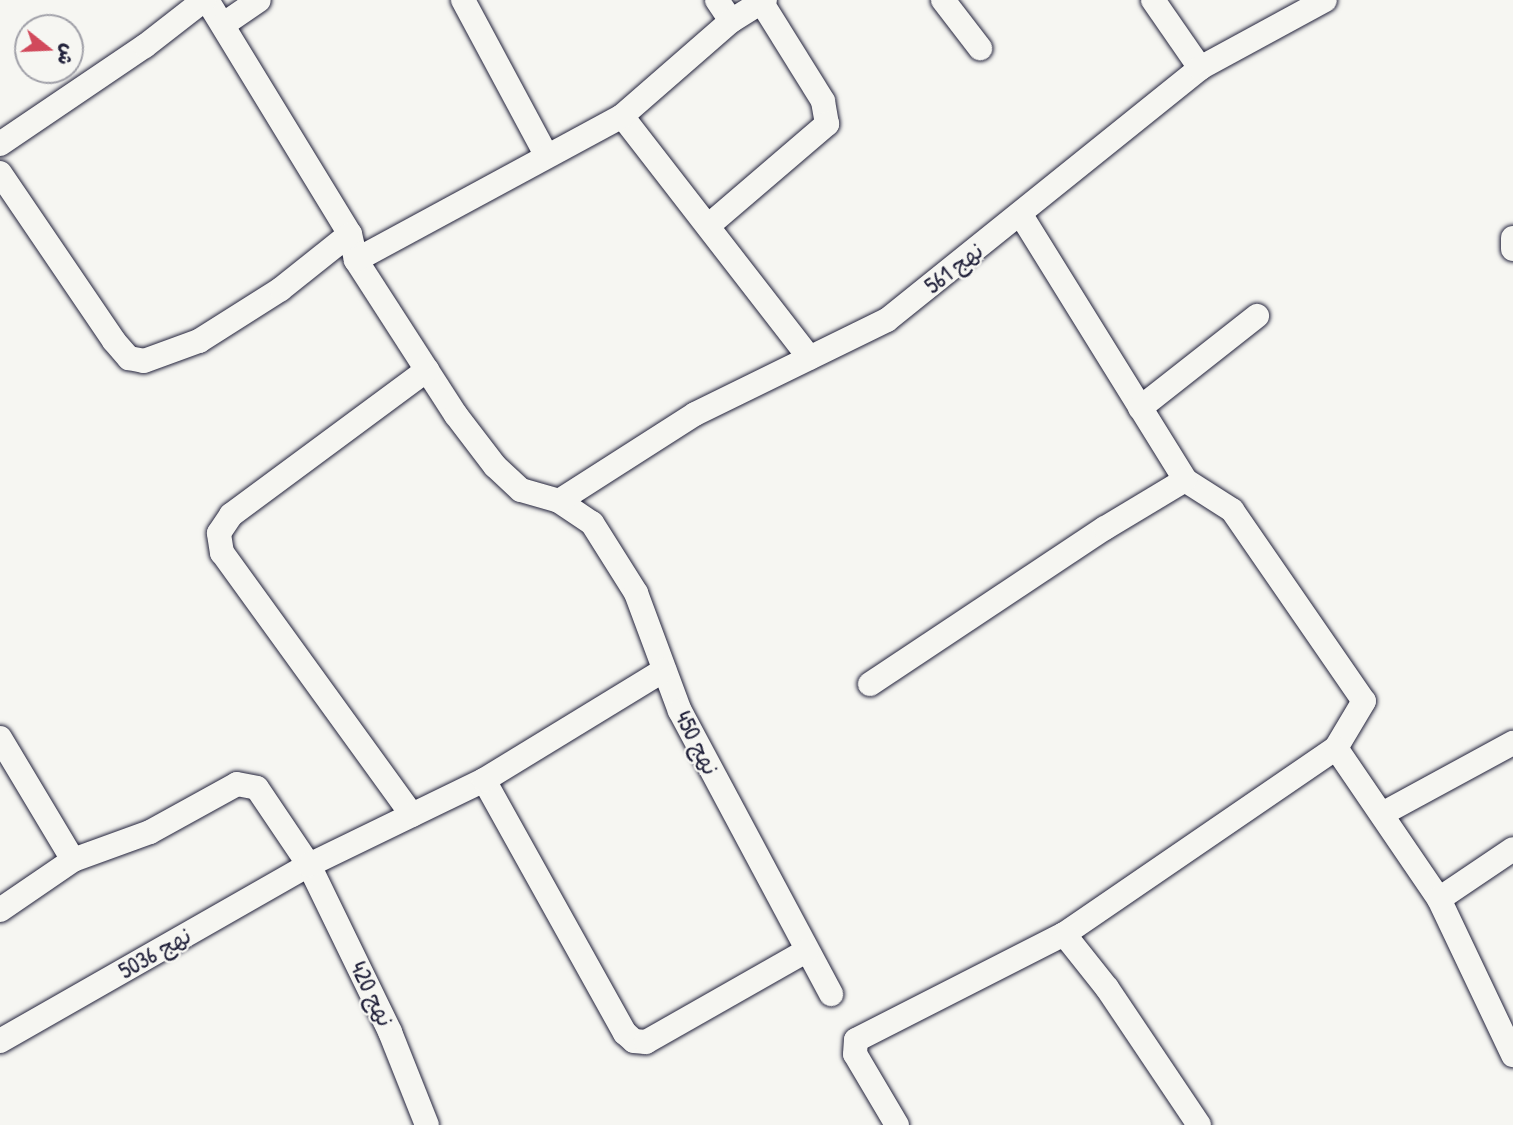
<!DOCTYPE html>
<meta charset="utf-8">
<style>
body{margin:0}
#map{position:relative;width:1513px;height:1125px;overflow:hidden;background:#f6f6f2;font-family:"Patrick Hand","Playpen Sans Arabic",sans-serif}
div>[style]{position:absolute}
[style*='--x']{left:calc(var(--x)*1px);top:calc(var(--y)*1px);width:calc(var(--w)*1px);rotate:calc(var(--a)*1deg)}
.roads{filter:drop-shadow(0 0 2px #22223b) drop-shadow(0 0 2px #22223b)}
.street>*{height:24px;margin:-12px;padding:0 12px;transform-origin:12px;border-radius:12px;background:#f6f6f2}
span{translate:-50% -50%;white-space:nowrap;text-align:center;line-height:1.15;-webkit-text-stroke:5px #f6f6f2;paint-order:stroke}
.street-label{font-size:23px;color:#22223b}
.north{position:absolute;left:14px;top:14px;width:70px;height:70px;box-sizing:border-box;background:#f6f6f2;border:2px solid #a1a1a9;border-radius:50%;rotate:108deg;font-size:19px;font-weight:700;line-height:28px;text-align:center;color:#22223b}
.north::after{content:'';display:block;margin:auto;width:24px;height:32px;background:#d1495b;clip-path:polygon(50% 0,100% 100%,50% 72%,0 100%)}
</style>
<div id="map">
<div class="roads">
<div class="street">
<i style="--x:207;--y:0;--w:274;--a:58.6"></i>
<i style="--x:350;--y:234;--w:27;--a:77"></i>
<i style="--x:356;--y:260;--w:184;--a:57.2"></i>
<i style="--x:456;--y:415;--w:64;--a:52.6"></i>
<i style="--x:495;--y:466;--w:35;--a:43"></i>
<i style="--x:521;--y:490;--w:40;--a:16"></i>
<i style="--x:559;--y:501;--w:40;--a:34"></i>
<i style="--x:592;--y:523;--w:83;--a:57.8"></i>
<i style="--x:636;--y:593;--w:126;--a:69.6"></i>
<i style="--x:680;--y:711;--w:321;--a:61.9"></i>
<i style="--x:463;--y:0;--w:176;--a:61.8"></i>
<i style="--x:717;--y:0;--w:25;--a:56"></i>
<i style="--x:943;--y:0;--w:61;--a:52.4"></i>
<i style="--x:1153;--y:0;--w:83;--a:55.3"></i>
<i style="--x:224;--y:24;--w:42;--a:-34.4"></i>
<i style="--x:622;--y:116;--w:306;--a:52.2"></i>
<i style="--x:0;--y:144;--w:175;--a:-34.1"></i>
<i style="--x:145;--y:46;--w:75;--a:-37.9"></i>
<i style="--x:0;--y:173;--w:203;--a:55.8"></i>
<i style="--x:114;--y:341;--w:23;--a:49"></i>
<i style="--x:129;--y:358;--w:15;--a:11"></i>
<i style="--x:144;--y:361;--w:59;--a:-20"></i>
<i style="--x:199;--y:341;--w:97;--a:-32.4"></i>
<i style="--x:281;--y:289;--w:88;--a:-38.6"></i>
<i style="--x:1021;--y:215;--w:312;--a:58.2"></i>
<i style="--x:1185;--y:480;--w:56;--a:32.6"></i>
<i style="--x:1232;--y:510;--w:232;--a:55.4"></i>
<i style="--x:1364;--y:701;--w:55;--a:120.8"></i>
<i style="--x:1336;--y:748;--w:330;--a:145.6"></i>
<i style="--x:708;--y:226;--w:157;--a:-40.6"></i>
<i style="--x:827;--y:124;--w:23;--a:-100"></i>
<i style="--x:823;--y:101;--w:115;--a:-121.9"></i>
<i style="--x:1513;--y:238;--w:11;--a:90"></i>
<i style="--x:356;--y:260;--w:302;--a:-28.4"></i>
<i style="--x:622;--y:116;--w:145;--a:-41.1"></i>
<i style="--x:731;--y:21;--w:40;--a:-32"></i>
<i style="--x:1140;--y:408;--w:149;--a:-38.2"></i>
<i style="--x:559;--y:501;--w:161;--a:-32.6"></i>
<i style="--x:695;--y:414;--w:214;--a:-26.1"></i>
<i style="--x:887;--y:320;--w:402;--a:-38.8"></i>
<i style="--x:1200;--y:68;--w:142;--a:-28.5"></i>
<i style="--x:870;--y:684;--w:282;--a:-33.6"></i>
<i style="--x:1105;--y:528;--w:93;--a:-31"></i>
<i style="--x:0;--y:738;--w:142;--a:59.1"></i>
<i style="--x:1336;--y:748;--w:183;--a:55.7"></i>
<i style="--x:1439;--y:899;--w:173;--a:64.6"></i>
<i style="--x:484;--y:780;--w:290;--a:60.9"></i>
<i style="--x:625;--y:1033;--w:12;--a:42"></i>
<i style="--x:634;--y:1041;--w:12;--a:5"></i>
<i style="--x:646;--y:1042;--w:184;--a:-29.6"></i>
<i style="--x:1382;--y:814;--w:149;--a:-28.5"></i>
<i style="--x:412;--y:815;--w:324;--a:-125.9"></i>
<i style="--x:222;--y:553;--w:20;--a:-99"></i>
<i style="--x:219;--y:533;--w:22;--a:-56"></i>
<i style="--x:231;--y:515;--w:244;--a:-36.5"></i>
<i style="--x:1439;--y:899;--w:89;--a:-34"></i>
<i style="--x:0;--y:910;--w:88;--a:-34.4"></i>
<i style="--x:73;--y:860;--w:82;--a:-20"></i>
<i style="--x:150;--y:832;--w:99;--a:-28.9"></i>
<i style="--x:237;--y:784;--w:20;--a:11"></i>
<i style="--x:257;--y:788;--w:93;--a:56"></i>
<i style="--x:309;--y:865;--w:186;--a:64.1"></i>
<i style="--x:390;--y:1032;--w:100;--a:68.3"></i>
<i style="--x:0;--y:1041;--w:356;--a:-29.7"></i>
<i style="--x:309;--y:865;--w:195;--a:-25.9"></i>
<i style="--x:484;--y:780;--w:211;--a:-31.4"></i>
<i style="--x:897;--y:1125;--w:82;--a:-120.6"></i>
<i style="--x:855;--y:1054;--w:14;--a:-86"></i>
<i style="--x:856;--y:1040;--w:233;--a:-27"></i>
<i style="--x:1064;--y:934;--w:69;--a:51.5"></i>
<i style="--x:1107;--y:988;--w:165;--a:56.1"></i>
</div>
</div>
<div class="street-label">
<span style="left:954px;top:268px;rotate:-38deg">نهج 561</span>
<span style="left:697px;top:743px;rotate:63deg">نهج 450</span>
<span style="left:155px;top:953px;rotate:-30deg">نهج 5036</span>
<span style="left:372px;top:994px;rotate:64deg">نهج 420</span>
</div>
<div class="north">ش</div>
</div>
